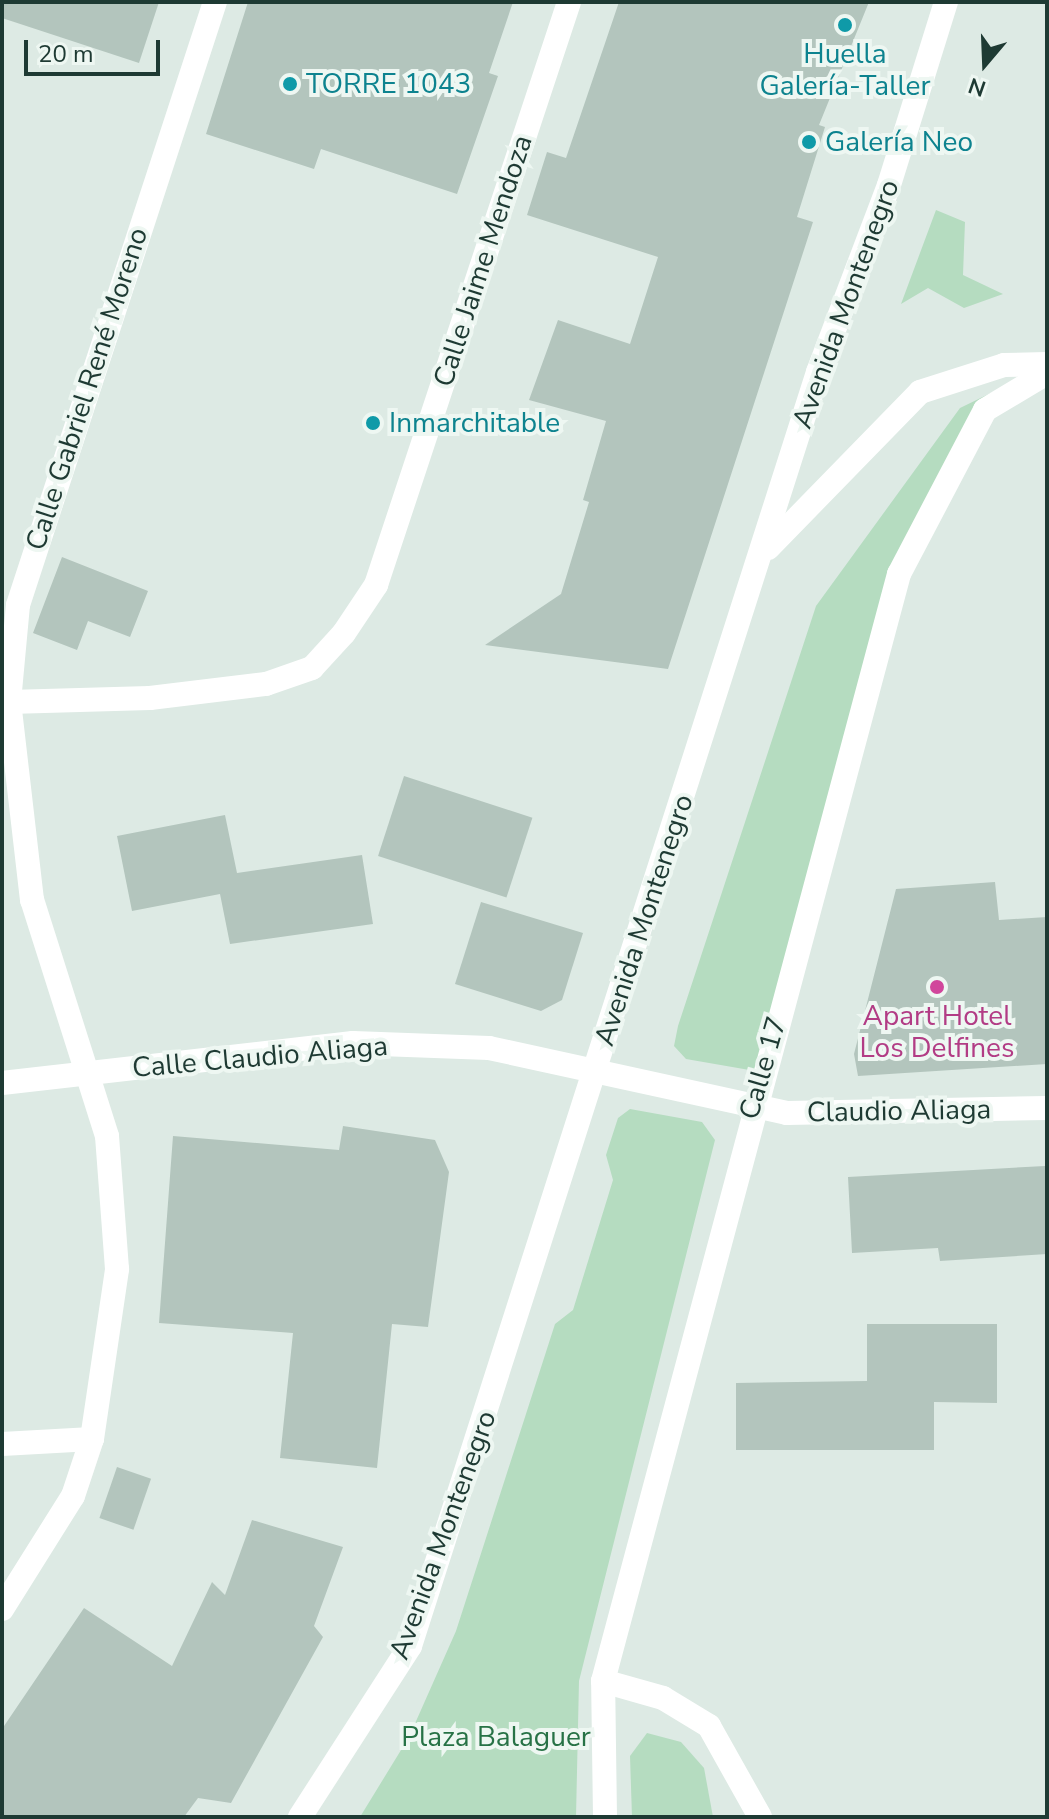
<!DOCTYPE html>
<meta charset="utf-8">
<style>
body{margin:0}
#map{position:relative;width:1049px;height:1819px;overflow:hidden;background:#ddeae4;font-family:"Nunito Sans",sans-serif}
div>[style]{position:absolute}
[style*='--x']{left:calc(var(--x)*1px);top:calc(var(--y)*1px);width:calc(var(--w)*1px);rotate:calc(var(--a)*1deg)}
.green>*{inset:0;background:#b5dcc0}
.building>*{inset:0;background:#b3c5bd;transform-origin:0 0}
.minor>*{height:24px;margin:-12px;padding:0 12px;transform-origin:12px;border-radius:12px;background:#fff}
.dots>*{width:22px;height:22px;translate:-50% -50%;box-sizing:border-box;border:4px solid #eef7f2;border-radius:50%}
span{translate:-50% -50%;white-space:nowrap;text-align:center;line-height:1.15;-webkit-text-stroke:8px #eef7f2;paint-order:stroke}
.culture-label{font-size:28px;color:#0d838f}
.left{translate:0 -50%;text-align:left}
.street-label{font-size:28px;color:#1e3a33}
.hotel-label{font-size:28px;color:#b23c85}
.park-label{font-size:28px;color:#277246}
.frame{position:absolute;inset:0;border:4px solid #1e3a33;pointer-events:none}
.north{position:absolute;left:945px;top:24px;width:80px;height:80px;-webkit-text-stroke:6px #eef7f2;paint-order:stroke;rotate:199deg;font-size:22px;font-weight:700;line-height:32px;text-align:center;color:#1e3a33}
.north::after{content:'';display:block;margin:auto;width:28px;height:36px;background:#1e3a33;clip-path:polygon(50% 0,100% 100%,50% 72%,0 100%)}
.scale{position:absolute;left:24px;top:40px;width:136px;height:36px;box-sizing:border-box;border:4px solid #1e3a33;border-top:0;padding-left:10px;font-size:24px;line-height:28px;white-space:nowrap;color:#1e3a33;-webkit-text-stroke:6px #eef7f2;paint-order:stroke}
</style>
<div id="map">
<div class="green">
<i style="clip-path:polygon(936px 210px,965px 222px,963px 275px,1003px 294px,964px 308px,928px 288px,901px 304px)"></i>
<i style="clip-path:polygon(995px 391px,939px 475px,761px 1072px,686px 1059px,674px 1046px,678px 1026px,816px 606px,960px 408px)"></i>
<i style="clip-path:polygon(630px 1109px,702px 1122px,715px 1140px,579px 1681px,576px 1817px,360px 1817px,409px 1737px,456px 1631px,555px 1324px,573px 1310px,613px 1180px,606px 1155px,618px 1118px)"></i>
<i style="clip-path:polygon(647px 1733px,681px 1742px,704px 1768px,713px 1817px,632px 1817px,630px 1756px)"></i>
</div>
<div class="building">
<i style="clip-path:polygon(2px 2px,159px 2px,139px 63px,2px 18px)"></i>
<i style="clip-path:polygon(248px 2px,513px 2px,489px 73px,498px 76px,457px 194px,321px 149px,314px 169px,206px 134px)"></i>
<i style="clip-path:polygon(619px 2px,869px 2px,819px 125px,825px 127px,797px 217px,813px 222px,668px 669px,485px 645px,561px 594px,589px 502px,583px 500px,606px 421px,529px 400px,558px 320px,630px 344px,658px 257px,527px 215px,547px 152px,566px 158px)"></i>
<i style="clip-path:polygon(62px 557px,148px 591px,130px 637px,88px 621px,77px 650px,33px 633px)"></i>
<i style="left:404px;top:776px;width:135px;height:84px;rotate:18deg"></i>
<i style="clip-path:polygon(225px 815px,237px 873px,362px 855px,373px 924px,230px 944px,220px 894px,132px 911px,117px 836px)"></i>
<i style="clip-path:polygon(995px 882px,999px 920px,1047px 917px,1047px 1064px,858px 1076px,854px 1054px,896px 889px)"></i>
<i style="clip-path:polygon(481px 902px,583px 933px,562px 1000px,541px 1011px,455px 984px)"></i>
<i style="clip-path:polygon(343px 1126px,435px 1140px,449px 1172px,428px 1327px,392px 1324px,377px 1468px,280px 1458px,293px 1333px,159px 1323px,173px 1136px,339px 1150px)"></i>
<i style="clip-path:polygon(1045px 1166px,1047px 1254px,940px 1261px,938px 1248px,852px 1253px,848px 1177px)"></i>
<i style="clip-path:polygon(867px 1324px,997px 1324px,997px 1403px,934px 1402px,934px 1450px,736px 1450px,736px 1383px,867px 1381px)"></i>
<i style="left:117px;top:1467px;width:36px;height:54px;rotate:19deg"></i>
<i style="clip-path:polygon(252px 1520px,343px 1547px,314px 1626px,323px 1637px,231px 1803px,198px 1798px,184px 1817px,2px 1817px,2px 1729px,84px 1608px,172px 1666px,212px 1582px,225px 1595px)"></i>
</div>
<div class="minor">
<i style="--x:768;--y:548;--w:218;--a:-45.7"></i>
<i style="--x:920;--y:392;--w:88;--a:-17.8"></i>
<i style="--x:1004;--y:365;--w:43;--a:-1.3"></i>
<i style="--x:9;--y:702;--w:141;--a:-1.6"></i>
<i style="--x:150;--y:698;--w:117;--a:-6.9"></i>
<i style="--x:266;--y:684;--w:49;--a:-19.2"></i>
<i style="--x:312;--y:668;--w:47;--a:-47.6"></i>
<i style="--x:344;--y:633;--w:58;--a:-56.3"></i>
<i style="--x:376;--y:585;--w:614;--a:-71.68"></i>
<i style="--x:2;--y:1083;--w:353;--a:-6.5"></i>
<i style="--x:353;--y:1043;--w:136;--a:2.1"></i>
<i style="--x:489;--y:1048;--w:305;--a:12.3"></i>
<i style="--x:787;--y:1113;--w:260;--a:-1.1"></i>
<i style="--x:2;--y:1444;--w:90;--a:-3.2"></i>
<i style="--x:2;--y:1609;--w:133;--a:-57.9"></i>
<i style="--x:73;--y:1496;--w:60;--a:-71.6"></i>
<i style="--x:92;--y:1439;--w:172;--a:-81.6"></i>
<i style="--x:117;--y:1269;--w:133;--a:-94.3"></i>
<i style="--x:107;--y:1136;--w:248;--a:-107.6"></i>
<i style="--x:32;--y:900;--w:199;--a:-96.6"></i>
<i style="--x:9;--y:702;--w:97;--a:-84.7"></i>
<i style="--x:18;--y:605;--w:634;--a:-71.91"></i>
<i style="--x:603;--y:1681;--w:62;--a:15.8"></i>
<i style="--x:663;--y:1698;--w:54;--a:31.3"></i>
<i style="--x:709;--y:1726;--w:104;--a:60.7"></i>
<i style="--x:300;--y:1817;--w:203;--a:-57.2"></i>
<i style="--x:410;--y:1646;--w:1338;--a:-72.24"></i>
<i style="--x:818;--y:372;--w:200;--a:-69.2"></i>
<i style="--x:889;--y:185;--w:192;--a:-72.7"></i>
<i style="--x:605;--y:1817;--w:136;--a:-90.8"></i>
<i style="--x:603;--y:1681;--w:1146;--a:-75.03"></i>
<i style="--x:899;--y:574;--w:185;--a:-62.3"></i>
<i style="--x:985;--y:410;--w:72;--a:-30.8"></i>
</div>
<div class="dots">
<i style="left:845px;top:25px;background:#0f9aa8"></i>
<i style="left:290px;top:84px;background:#0f9aa8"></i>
<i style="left:809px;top:142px;background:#0f9aa8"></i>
<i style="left:373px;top:423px;background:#0f9aa8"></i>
<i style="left:937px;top:987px;background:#d1479c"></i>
</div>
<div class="culture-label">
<span style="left:845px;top:70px">Huella<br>Galería-Taller</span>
<span class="left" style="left:306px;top:84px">TORRE 1043</span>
<span class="left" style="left:825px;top:142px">Galería Neo</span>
<span class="left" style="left:389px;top:423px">Inmarchitable</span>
</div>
<div class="street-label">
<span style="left:483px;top:261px;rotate:-72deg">Calle Jaime Mendoza</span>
<span style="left:846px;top:304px;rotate:-70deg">Avenida Montenegro</span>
<span style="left:87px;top:389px;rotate:-72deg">Calle Gabriel René Moreno</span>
<span style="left:644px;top:920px;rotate:-72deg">Avenida Montenegro</span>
<span style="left:260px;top:1057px;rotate:-5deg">Calle Claudio Aliaga</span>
<span style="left:763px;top:1068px;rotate:-74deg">Calle 17</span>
<span style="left:899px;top:1111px;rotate:-1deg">Claudio Aliaga</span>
<span style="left:443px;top:1535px;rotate:-70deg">Avenida Montenegro</span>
</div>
<div class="hotel-label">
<span style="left:937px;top:1032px">Apart Hotel<br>Los Delfines</span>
</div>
<div class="park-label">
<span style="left:496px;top:1737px">Plaza Balaguer</span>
</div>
<div class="frame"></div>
<div class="north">N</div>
<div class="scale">20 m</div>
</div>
